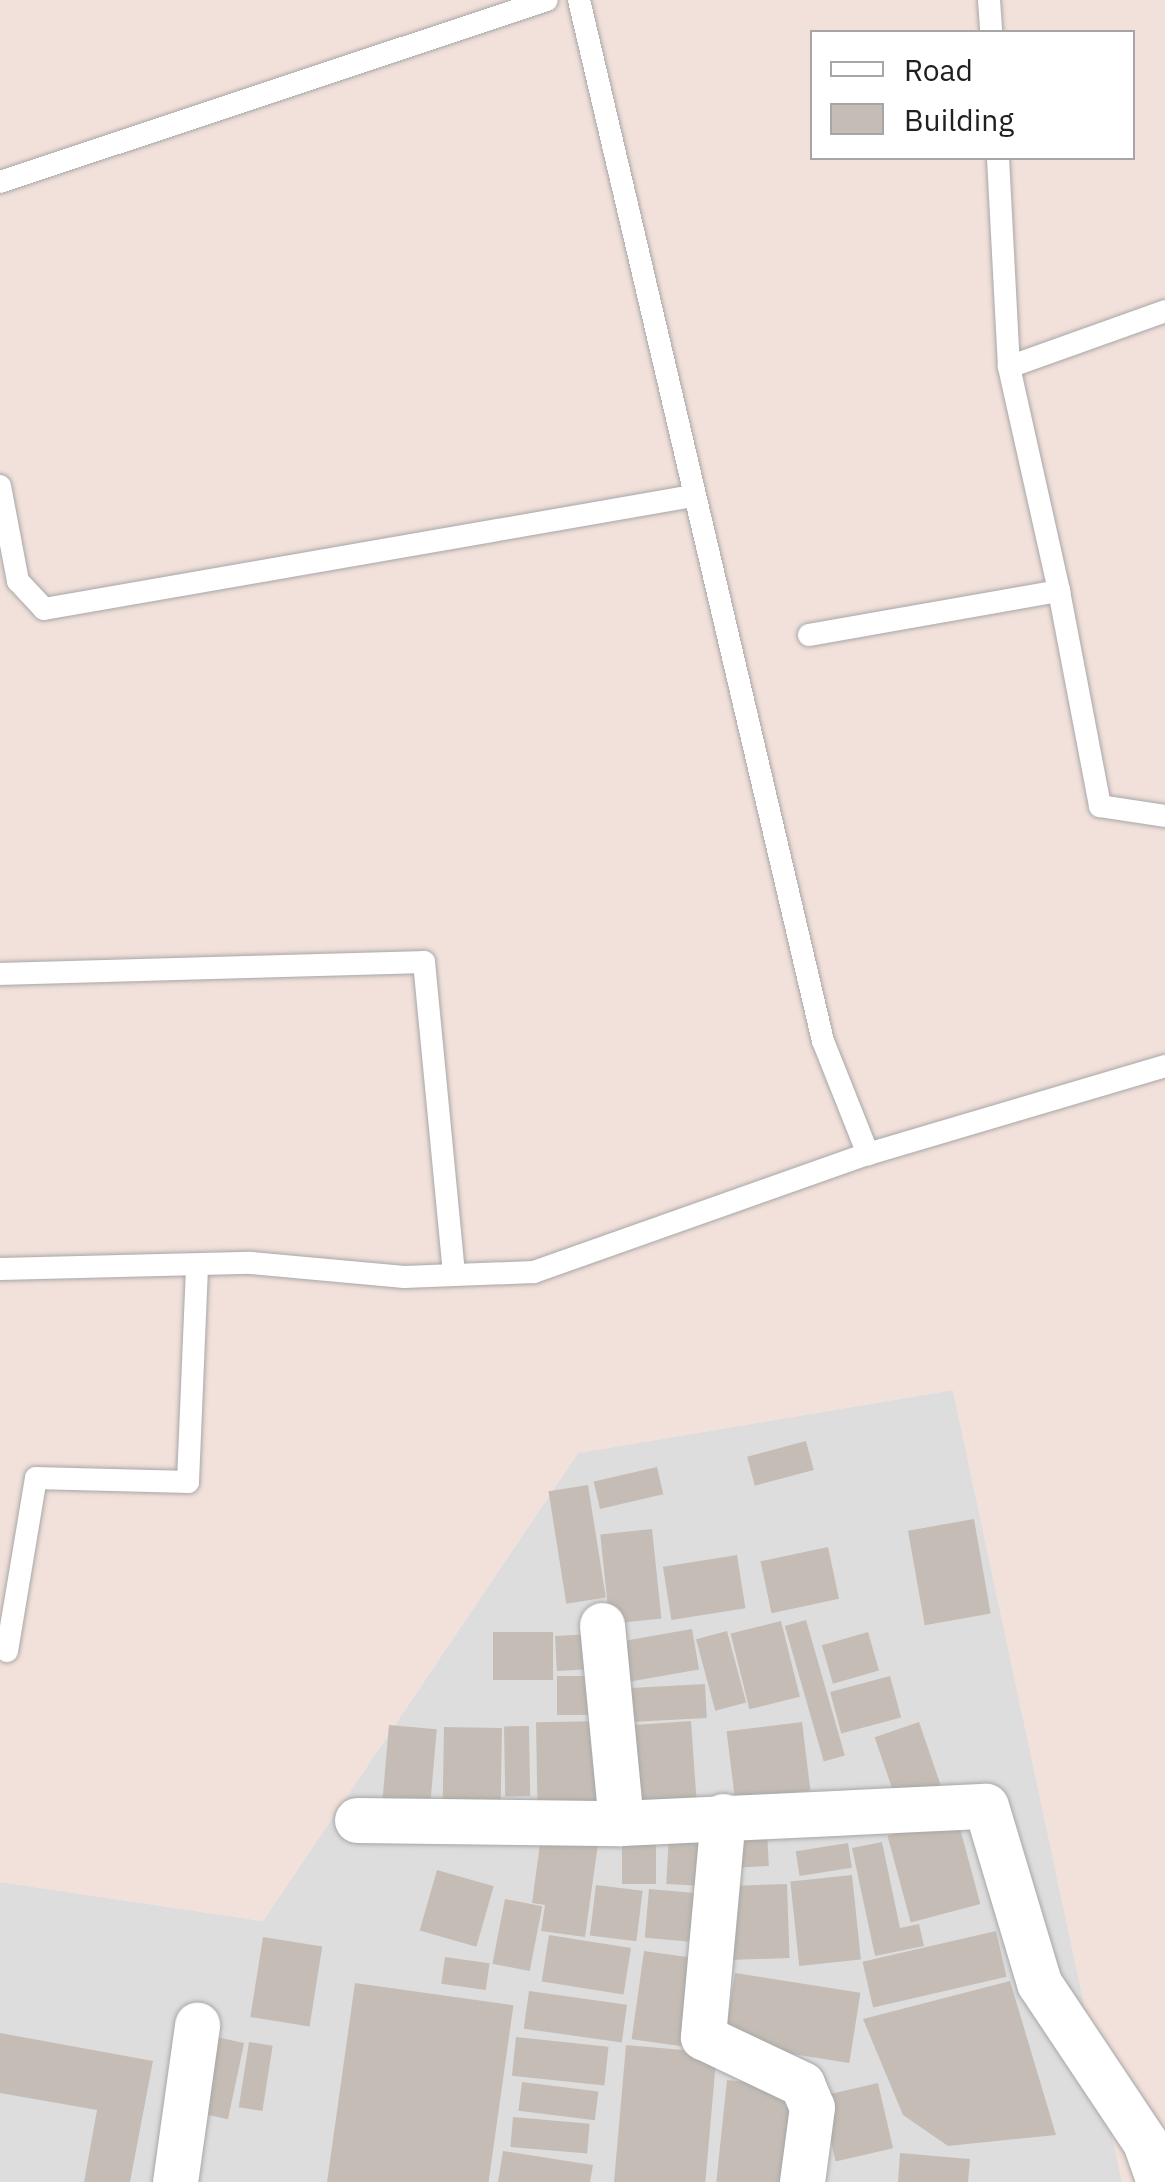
<!DOCTYPE html>
<style>
body{margin:0}
#map{position:relative;width:1165px;height:2182px;overflow:hidden;background:#f0ede6;font-family:"IBM Plex Sans",sans-serif}
div>[style]{position:absolute}
[style*='--x']{left:calc(var(--x)*1px);top:calc(var(--y)*1px);width:calc(var(--w)*1px);rotate:calc(var(--a)*1deg)}
.residential>*{inset:0;background:#dedddd}
.military>*{inset:0;background:#f2e0da}
.building>*{inset:0;background:#c5bdb5;transform-origin:0 0}
.roads{filter:drop-shadow(0 0 2px #a7a7a7) drop-shadow(0 0 2px #a7a7a7)}
.lane>*{height:22px;margin:-11px;padding:0 11px;transform-origin:11px;border-radius:11px;background:#fff}
.street>*{height:45px;margin:-22.5px;padding:0 22.5px;transform-origin:22.5px;border-radius:22.5px;background:#fff}
span{translate:-50% -50%;white-space:nowrap;text-align:center;line-height:1.15;-webkit-text-stroke:9px #fff;paint-order:stroke}
.legend{position:absolute;left:810px;top:30px;width:325px;height:130px;box-sizing:border-box;background:#fff;border:2px solid #a6a6a6;margin:0;padding:12px 18px;list-style:none;font-size:30px;color:#202020}
.legend li{display:flex;align-items:center;gap:20px;height:50px}
.legend b{width:50px;border:2px solid #a6a6a6}
</style>
<div id="map">
<div class="residential">
<i style="clip-path:polygon(953px 1390px,1122px 2182px,0 2182px,0 1882px,263px 1921px,578px 1453px)"></i>
</div>
<div class="military">
<i style="clip-path:polygon(evenodd,0 0,1165px 0,1165px 2182px,1122px 2182px,953px 1390px,578px 1453px,263px 1921px,0 1882px,0 0,812px 32px,1132px 32px,1132px 158px,812px 158px,812px 32px)"></i>
</div>
<div class="building">
<i style="left:806px;top:1441px;width:30px;height:61px;rotate:75deg"></i>
<i style="left:657px;top:1467px;width:28px;height:65px;rotate:77deg"></i>
<i style="left:588px;top:1485px;width:114px;height:40px;rotate:81deg"></i>
<i style="left:974px;top:1519px;width:96px;height:67px;rotate:80deg"></i>
<i style="left:652px;top:1529px;width:90px;height:52px;rotate:84deg"></i>
<i style="left:828px;top:1547px;width:53px;height:69px;rotate:78deg"></i>
<i style="left:737px;top:1555px;width:54px;height:75px;rotate:81deg"></i>
<i style="left:806px;top:1620px;width:141px;height:22px;rotate:74deg"></i>
<i style="left:781px;top:1621px;width:78px;height:52px;rotate:76deg"></i>
<i style="left:692px;top:1629px;width:41px;height:77px;rotate:80deg"></i>
<i style="left:727px;top:1631px;width:74px;height:32px;rotate:75deg"></i>
<i style="left:493px;top:1632px;width:60px;height:48px"></i>
<i style="left:868px;top:1632px;width:40px;height:48px;rotate:74deg"></i>
<i style="left:592px;top:1634px;width:35px;height:37px;rotate:87deg"></i>
<i style="left:557px;top:1676px;width:41px;height:39px"></i>
<i style="left:890px;top:1676px;width:43px;height:62px;rotate:75deg"></i>
<i style="left:705px;top:1684px;width:34px;height:85px;rotate:87deg"></i>
<i style="left:603px;top:1721px;width:88px;height:67px;rotate:89deg"></i>
<i style="left:691px;top:1721px;width:79px;height:72px;rotate:86deg"></i>
<i style="left:802px;top:1722px;width:69px;height:76px;rotate:83deg"></i>
<i style="left:919px;top:1722px;width:72px;height:47px;rotate:71deg"></i>
<i style="left:389px;top:1725px;width:48px;height:80px;rotate:5deg"></i>
<i style="left:529px;top:1726px;width:70px;height:25px;rotate:89deg"></i>
<i style="left:444px;top:1727px;width:58px;height:89px;rotate:1deg"></i>
<i style="left:957px;top:1817px;width:90px;height:72px;rotate:75deg"></i>
<i style="clip-path:polygon(542px 1829px,599px 1837px,585px 1937px,541px 1931px,545px 1905px,532px 1903px)"></i>
<i style="left:767px;top:1830px;width:36px;height:40px;rotate:87deg"></i>
<i style="left:669px;top:1832px;width:44px;height:52px;rotate:3deg"></i>
<i style="left:656px;top:1834px;width:50px;height:34px;rotate:90deg"></i>
<i style="clip-path:polygon(882px 1842px,900px 1928px,919px 1924px,924px 1946px,875px 1956px,852px 1848px)"></i>
<i style="left:848px;top:1843px;width:25px;height:53px;rotate:81deg"></i>
<i style="left:437px;top:1870px;width:59px;height:63px;rotate:16deg"></i>
<i style="left:852px;top:1875px;width:85px;height:62px;rotate:84deg"></i>
<i style="left:787px;top:1884px;width:74px;height:67px;rotate:88deg"></i>
<i style="left:596px;top:1885px;width:47px;height:51px;rotate:7deg"></i>
<i style="left:649px;top:1889px;width:52px;height:49px;rotate:5deg"></i>
<i style="left:505px;top:1899px;width:38px;height:66px;rotate:11deg"></i>
<i style="left:996px;top:1931px;width:47px;height:137px;rotate:77deg"></i>
<i style="left:549px;top:1935px;width:83px;height:47px;rotate:9deg"></i>
<i style="left:263px;top:1937px;width:60px;height:81px;rotate:9deg"></i>
<i style="left:644px;top:1951px;width:60px;height:89px;rotate:8deg"></i>
<i style="left:445px;top:1957px;width:45px;height:27px;rotate:8deg"></i>
<i style="left:735px;top:1973px;width:127px;height:71px;rotate:9deg"></i>
<i style="clip-path:polygon(1010px 1981px,1056px 2135px,948px 2146px,903px 2115px,863px 2019px)"></i>
<i style="left:355px;top:1983px;width:160px;height:201px;rotate:8deg"></i>
<i style="left:529px;top:1991px;width:99px;height:38px;rotate:8deg"></i>
<i style="clip-path:polygon(0 2033px,153px 2061px,130px 2182px,84px 2182px,97px 2110px,0 2093px)"></i>
<i style="left:207px;top:2035px;width:38px;height:78px;rotate:12deg"></i>
<i style="left:516px;top:2037px;width:93px;height:39px;rotate:6deg"></i>
<i style="left:249px;top:2042px;width:24px;height:66px;rotate:9deg"></i>
<i style="left:626px;top:2045px;width:91px;height:138px;rotate:5deg"></i>
<i style="left:727px;top:2080px;width:69px;height:103px;rotate:6deg"></i>
<i style="left:522px;top:2082px;width:77px;height:29px;rotate:7deg"></i>
<i style="left:878px;top:2083px;width:67px;height:59px;rotate:77deg"></i>
<i style="left:513px;top:2117px;width:77px;height:30px;rotate:5deg"></i>
<i style="clip-path:polygon(503px 2151px,593px 2165px,590px 2182px,498px 2182px)"></i>
<i style="clip-path:polygon(900px 2153px,970px 2159px,968px 2182px,898px 2182px)"></i>
</div>
<div class="roads">
<div class="lane">
<i style="--x:579;--y:0;--w:1069;--a:76.81"></i>
<i style="--x:823;--y:1041;--w:122;--a:68.3"></i>
<i style="--x:989;--y:0;--w:32;--a:86"></i>
<i style="--x:998;--y:158;--w:209;--a:87"></i>
<i style="--x:1009;--y:367;--w:230;--a:77.4"></i>
<i style="--x:1059;--y:591;--w:219;--a:79.2"></i>
<i style="--x:1100;--y:806;--w:66;--a:8.7"></i>
<i style="--x:0;--y:182;--w:576;--a:-18.4"></i>
<i style="--x:1009;--y:367;--w:166;--a:-19.7"></i>
<i style="--x:0;--y:486;--w:97;--a:79.3"></i>
<i style="--x:18;--y:581;--w:38;--a:47"></i>
<i style="--x:44;--y:609;--w:659;--a:-9.88"></i>
<i style="--x:809;--y:635;--w:254;--a:-10"></i>
<i style="--x:0;--y:974;--w:424;--a:-1.6"></i>
<i style="--x:424;--y:962;--w:314;--a:84.5"></i>
<i style="--x:0;--y:1269;--w:251;--a:-1.4"></i>
<i style="--x:251;--y:1263;--w:154;--a:5.2"></i>
<i style="--x:404;--y:1277;--w:130;--a:-2.2"></i>
<i style="--x:534;--y:1272;--w:354;--a:-19.5"></i>
<i style="--x:868;--y:1154;--w:310;--a:-16.5"></i>
<i style="--x:7;--y:1651;--w:175;--a:-80.5"></i>
<i style="--x:36;--y:1478;--w:152;--a:1.5"></i>
<i style="--x:188;--y:1482;--w:217;--a:-87.6"></i>
</div>
<div class="street">
<i style="--x:602;--y:1625;--w:199;--a:84.5"></i>
<i style="--x:723;--y:1816;--w:222;--a:95.2"></i>
<i style="--x:703;--y:2037;--w:110;--a:25.4"></i>
<i style="--x:802;--y:2084;--w:25;--a:67"></i>
<i style="--x:812;--y:2107;--w:76;--a:97.6"></i>
<i style="--x:357;--y:1820;--w:264;--a:0.7"></i>
<i style="--x:621;--y:1823;--w:365;--a:-2.7"></i>
<i style="--x:986;--y:1806;--w:185;--a:73.3"></i>
<i style="--x:1039;--y:1983;--w:191;--a:56.3"></i>
<i style="--x:1145;--y:2142;--w:42;--a:70.7"></i>
<i style="--x:175;--y:2182;--w:159;--a:-82"></i>
</div>
</div>
<ul class="legend">
<li><b style="height:12px;background:#fff"></b>Road</li>
<li><b style="height:28px;background:#c5bdb5"></b>Building</li>
</ul>
</div>
